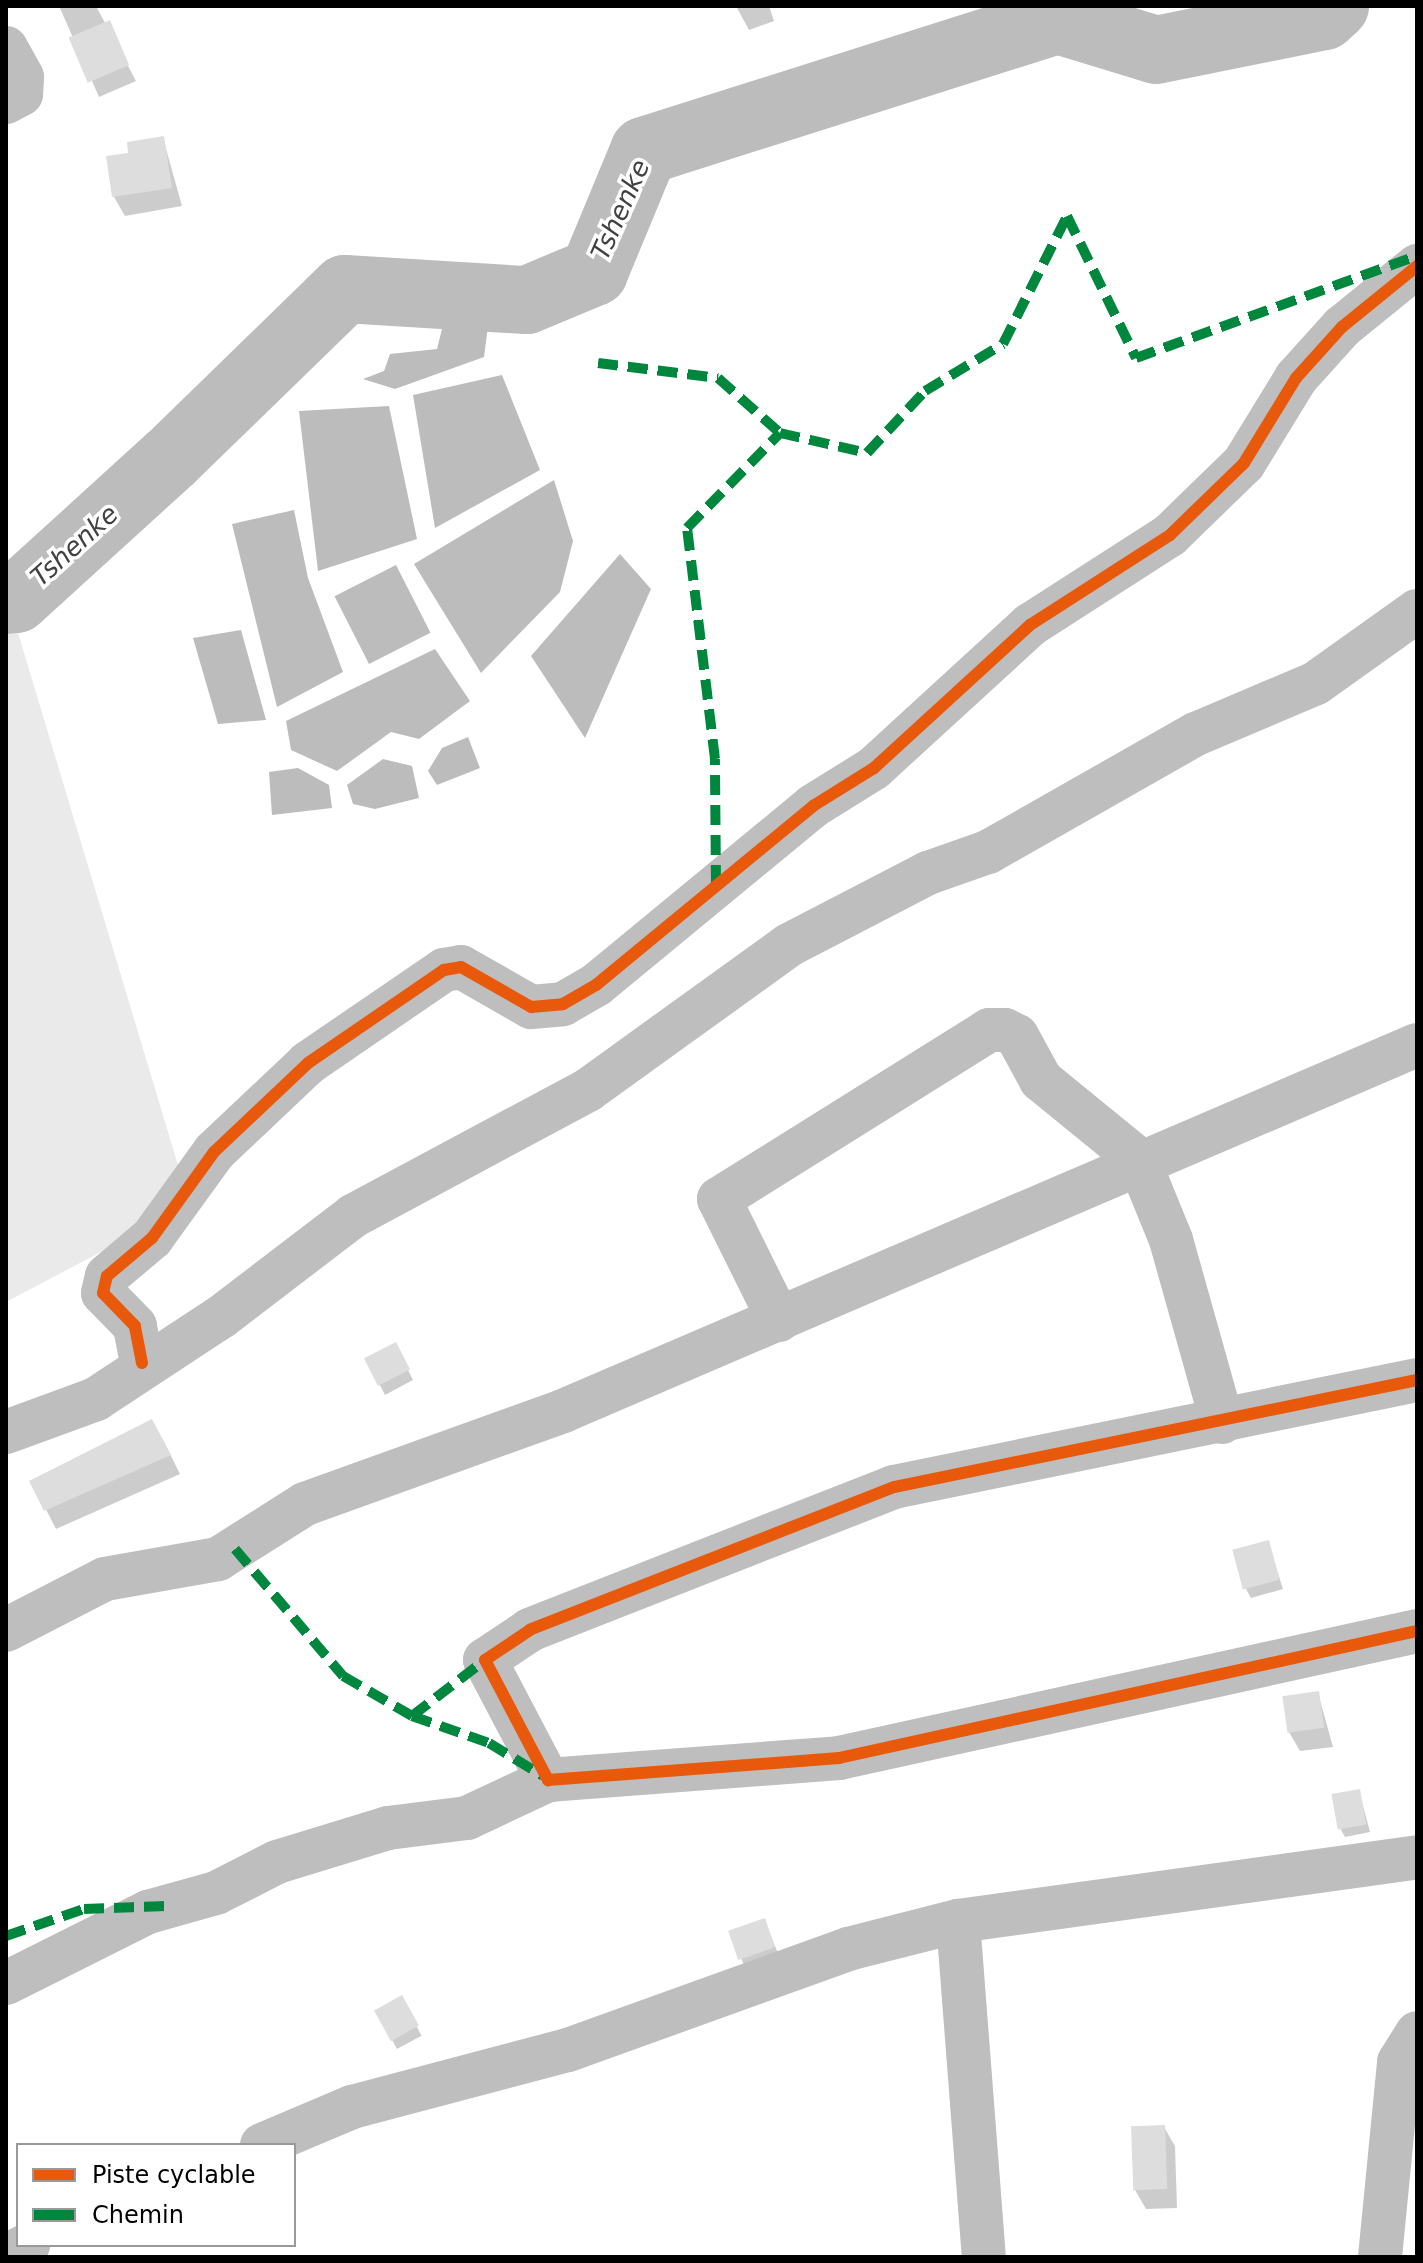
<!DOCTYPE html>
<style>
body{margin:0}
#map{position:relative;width:1423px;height:2263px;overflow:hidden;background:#fff;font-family:"DejaVu Sans",sans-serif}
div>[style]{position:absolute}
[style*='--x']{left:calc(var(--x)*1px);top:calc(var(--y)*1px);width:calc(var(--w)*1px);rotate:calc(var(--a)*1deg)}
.green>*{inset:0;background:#eaeaea}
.water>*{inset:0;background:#bcbcbc;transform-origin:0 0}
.shadow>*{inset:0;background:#0003;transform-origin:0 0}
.river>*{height:68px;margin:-34px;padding:0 34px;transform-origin:34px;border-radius:34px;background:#bcbcbc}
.building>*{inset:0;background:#ddd;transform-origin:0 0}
.minor>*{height:44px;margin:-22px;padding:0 22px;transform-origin:22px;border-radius:22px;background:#bebebe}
.quiet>*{height:10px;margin-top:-5px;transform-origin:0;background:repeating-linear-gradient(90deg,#00873e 0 20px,transparent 0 30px)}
.cycleway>*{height:12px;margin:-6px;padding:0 6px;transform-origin:6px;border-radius:6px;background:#e8590c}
span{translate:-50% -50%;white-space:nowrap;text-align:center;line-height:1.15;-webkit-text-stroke:7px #fff;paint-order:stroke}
.water-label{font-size:26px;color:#414141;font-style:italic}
.frame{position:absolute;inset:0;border:8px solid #000;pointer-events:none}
.legend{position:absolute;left:16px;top:2143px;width:280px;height:104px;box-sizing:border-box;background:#fff;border:2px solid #999;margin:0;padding:10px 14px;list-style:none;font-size:24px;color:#000}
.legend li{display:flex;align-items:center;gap:16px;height:40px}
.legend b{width:40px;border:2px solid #999}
</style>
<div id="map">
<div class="green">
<i style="clip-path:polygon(6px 593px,190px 1205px,6px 1302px)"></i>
</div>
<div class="water">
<i style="clip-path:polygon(445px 317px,488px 326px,484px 357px,395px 389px,363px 379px,384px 371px,390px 354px,437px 349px)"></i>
<i style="clip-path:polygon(502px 375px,540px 470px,435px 528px,413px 395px)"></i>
<i style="clip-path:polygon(389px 406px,417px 539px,318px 571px,299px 411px)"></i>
<i style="clip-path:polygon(554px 480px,573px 541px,560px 592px,481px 673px,414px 564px)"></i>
<i style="clip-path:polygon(294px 510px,308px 578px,343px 672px,277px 707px,232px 524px)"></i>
<i style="clip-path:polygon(620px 554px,651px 589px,585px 738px,531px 656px)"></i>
<i style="left:396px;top:565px;width:76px;height:69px;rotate:63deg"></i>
<i style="clip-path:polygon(241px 630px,266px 720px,218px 724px,193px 638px)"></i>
<i style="clip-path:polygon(435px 649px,470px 701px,419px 739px,391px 732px,337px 771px,291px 750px,286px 721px)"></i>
<i style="clip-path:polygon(468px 737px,480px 768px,437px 785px,428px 771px,442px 748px)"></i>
<i style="clip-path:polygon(383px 759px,412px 766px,419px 798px,375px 809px,353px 804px,347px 785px)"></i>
<i style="clip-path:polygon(298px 768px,329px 785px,332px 808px,272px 815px,269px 772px)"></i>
</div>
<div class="shadow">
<i style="clip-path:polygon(59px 6px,96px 6px,136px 81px,99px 97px)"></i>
<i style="clip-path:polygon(736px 6px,769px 6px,774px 21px,749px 30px)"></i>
<i style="clip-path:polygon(163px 138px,182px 206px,125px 216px,114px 197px,131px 154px)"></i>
<i style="clip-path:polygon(400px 1354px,413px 1380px,385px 1395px,367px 1360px)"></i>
<i style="clip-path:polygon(163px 1440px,180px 1474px,56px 1529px,32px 1482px)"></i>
<i style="clip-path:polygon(1268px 1542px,1283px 1589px,1251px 1598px,1246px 1589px)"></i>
<i style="clip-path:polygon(1318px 1693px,1333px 1747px,1300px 1751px,1289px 1732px)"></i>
<i style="clip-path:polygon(1359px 1791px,1370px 1832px,1345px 1837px,1340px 1828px)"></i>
<i style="left:764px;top:1920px;width:39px;height:36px;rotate:67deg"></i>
<i style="left:401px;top:1997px;width:44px;height:28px;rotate:62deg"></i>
<i style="clip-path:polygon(1164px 2127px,1175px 2146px,1177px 2208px,1146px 2209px,1135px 2190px)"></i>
</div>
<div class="river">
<i style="--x:6;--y:600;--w:10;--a:-6"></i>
<i style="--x:16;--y:599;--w:208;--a:-42.3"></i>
<i style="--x:170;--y:459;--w:244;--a:-44.2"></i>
<i style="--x:345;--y:289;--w:182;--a:3.5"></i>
<i style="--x:527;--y:300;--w:73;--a:-22.7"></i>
<i style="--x:594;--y:272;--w:131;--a:-67.5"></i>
<i style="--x:644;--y:151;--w:434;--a:-17.6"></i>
<i style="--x:1058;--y:20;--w:102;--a:17"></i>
<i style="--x:1156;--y:50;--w:171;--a:-11.4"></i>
<i style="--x:1324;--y:16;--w:15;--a:-42"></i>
</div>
<div class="building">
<i style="left:110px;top:20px;width:49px;height:45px;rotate:67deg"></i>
<i style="clip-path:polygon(164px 136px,172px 188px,112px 197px,106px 156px,128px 153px,127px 142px)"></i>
<i style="left:396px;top:1342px;width:31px;height:36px;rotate:63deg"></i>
<i style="clip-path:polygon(152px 1419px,171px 1455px,44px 1511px,29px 1481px)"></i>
<i style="left:1269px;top:1540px;width:41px;height:38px;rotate:75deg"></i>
<i style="left:1319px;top:1691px;width:37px;height:37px;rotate:82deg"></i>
<i style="left:1360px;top:1789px;width:36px;height:29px;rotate:80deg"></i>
<i style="left:765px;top:1918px;width:31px;height:39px;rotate:71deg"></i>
<i style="left:402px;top:1995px;width:35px;height:32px;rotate:61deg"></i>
<i style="left:1165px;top:2125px;width:64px;height:34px;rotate:88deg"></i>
</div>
<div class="minor">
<i style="--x:6;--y:48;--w:33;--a:61"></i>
<i style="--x:22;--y:77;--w:17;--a:93"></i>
<i style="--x:21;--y:94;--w:17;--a:152"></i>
<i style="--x:779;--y:1320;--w:135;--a:-116.4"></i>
<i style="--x:719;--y:1199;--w:319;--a:-32"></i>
<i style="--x:989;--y:1030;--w:16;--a:0"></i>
<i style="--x:1005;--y:1030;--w:13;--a:27"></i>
<i style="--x:1017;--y:1036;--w:50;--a:61.4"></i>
<i style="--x:1041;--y:1080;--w:125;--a:39.2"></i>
<i style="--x:1138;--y:1159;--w:87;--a:67.8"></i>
<i style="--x:1171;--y:1240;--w:189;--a:74.3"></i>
<i style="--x:142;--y:1363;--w:38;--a:-101"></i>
<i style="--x:135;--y:1326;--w:46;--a:-134.1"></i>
<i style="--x:103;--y:1293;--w:17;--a:-77"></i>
<i style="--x:107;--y:1276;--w:59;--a:-40.2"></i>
<i style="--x:152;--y:1238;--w:106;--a:-54.2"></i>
<i style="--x:214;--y:1152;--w:129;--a:-43.4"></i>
<i style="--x:308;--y:1063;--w:165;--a:-34.4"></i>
<i style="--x:444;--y:970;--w:17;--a:-10"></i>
<i style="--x:461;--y:967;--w:81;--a:29.7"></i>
<i style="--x:531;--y:1007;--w:32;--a:-5"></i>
<i style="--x:563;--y:1004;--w:38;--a:-30"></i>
<i style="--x:596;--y:985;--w:281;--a:-39.5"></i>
<i style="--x:813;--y:806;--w:72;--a:-31.9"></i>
<i style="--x:874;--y:768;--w:212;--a:-42.5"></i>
<i style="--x:1030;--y:625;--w:166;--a:-32.7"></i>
<i style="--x:1170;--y:535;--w:103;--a:-44.2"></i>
<i style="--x:1244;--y:463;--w:100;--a:-58.5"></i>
<i style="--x:1296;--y:378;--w:69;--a:-48"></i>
<i style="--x:1342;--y:327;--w:97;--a:-39.1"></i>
<i style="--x:1417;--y:1380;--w:534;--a:168.44"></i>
<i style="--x:894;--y:1487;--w:391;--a:158.6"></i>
<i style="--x:530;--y:1630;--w:54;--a:146.3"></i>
<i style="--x:485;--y:1660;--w:136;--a:62.3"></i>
<i style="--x:548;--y:1780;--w:292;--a:-4.3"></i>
<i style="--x:839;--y:1758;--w:592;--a:-12.39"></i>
<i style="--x:6;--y:1432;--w:96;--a:-20.1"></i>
<i style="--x:96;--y:1399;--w:149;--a:-33.3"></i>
<i style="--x:221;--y:1317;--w:166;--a:-37.4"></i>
<i style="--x:353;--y:1216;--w:267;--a:-28.2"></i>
<i style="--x:588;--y:1090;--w:248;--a:-35.8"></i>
<i style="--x:789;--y:945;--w:157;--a:-27.4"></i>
<i style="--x:928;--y:873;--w:64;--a:-19.3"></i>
<i style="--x:988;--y:852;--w:239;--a:-29.6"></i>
<i style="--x:1196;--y:734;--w:130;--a:-23"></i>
<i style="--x:1316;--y:683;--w:124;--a:-35.5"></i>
<i style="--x:6;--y:1630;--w:111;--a:-27.3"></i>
<i style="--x:105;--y:1579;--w:115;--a:-10"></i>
<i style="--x:218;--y:1559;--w:103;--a:-32.3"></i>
<i style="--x:305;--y:1504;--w:274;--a:-19.8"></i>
<i style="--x:563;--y:1411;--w:929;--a:-23.2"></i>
<i style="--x:958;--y:1921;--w:337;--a:85.6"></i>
<i style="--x:6;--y:1983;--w:159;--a:-26.6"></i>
<i style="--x:148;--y:1912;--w:71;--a:-15.6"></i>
<i style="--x:216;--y:1893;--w:68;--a:-26.9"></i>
<i style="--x:277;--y:1862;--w:116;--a:-17"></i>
<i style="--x:388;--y:1828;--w:80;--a:-7.2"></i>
<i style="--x:467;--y:1818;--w:89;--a:-25.1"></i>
<i style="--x:262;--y:2145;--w:98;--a:-22.9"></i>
<i style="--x:352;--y:2107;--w:223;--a:-14.8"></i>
<i style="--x:568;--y:2050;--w:298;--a:-19.8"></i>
<i style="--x:848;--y:1949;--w:114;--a:-14.3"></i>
<i style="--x:958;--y:1921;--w:463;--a:-7.9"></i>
<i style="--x:6;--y:2256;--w:25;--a:-27"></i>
<i style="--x:1380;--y:2257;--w:196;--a:-84.4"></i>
<i style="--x:1399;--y:2062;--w:34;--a:-58"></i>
</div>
<div class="quiet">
<i style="--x:598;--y:363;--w:121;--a:7.1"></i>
<i style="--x:718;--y:378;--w:83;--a:41.6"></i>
<i style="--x:780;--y:433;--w:89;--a:12.9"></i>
<i style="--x:867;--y:453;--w:85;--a:-46.9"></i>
<i style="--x:925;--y:391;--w:91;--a:-31.1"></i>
<i style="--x:1003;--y:344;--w:143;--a:-63.4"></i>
<i style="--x:1067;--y:216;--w:158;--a:64.1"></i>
<i style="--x:1136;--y:358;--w:299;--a:-20"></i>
<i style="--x:716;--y:885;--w:126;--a:-90.5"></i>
<i style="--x:715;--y:759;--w:233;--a:-96.9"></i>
<i style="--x:687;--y:528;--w:133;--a:-45.6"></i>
<i style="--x:235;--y:1549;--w:167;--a:49.6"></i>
<i style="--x:343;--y:1676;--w:80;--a:30.1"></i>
<i style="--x:412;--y:1716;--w:82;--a:19.3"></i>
<i style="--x:489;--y:1743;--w:63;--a:31.4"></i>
<i style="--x:412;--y:1716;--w:92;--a:-37.5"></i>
<i style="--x:6;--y:1936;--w:83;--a:-19.1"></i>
<i style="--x:84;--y:1909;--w:82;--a:-2.1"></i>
</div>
<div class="cycleway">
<i style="--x:142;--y:1363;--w:38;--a:-101"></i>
<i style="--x:135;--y:1326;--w:46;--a:-134.1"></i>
<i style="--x:103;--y:1293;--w:17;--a:-77"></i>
<i style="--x:107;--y:1276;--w:59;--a:-40.2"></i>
<i style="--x:152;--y:1238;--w:106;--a:-54.2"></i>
<i style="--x:214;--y:1152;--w:129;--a:-43.4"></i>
<i style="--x:308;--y:1063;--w:165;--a:-34.4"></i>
<i style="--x:444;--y:970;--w:17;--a:-10"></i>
<i style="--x:461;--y:967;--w:81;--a:29.7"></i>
<i style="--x:531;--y:1007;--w:32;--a:-5"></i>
<i style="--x:563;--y:1004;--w:38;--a:-30"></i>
<i style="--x:596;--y:985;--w:281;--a:-39.5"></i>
<i style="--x:813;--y:806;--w:72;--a:-31.9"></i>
<i style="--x:874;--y:768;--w:212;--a:-42.5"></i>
<i style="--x:1030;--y:625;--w:166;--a:-32.7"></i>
<i style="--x:1170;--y:535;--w:103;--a:-44.2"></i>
<i style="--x:1244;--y:463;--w:100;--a:-58.5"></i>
<i style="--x:1296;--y:378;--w:69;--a:-48"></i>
<i style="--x:1342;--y:327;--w:97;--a:-39.1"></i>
<i style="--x:1417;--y:1380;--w:534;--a:168.44"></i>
<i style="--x:894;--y:1487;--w:391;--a:158.6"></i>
<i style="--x:530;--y:1630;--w:54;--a:146.3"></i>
<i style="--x:485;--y:1660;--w:136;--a:62.3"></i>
<i style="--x:548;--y:1780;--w:292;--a:-4.3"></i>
<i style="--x:839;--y:1758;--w:592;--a:-12.39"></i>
</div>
<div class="water-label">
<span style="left:621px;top:210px;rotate:-66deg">Tshenke</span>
<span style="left:75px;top:546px;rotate:-42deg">Tshenke</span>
</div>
<div class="frame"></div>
<ul class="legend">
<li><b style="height:10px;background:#e8590c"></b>Piste cyclable</li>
<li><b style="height:10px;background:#00873e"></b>Chemin</li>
</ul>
</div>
